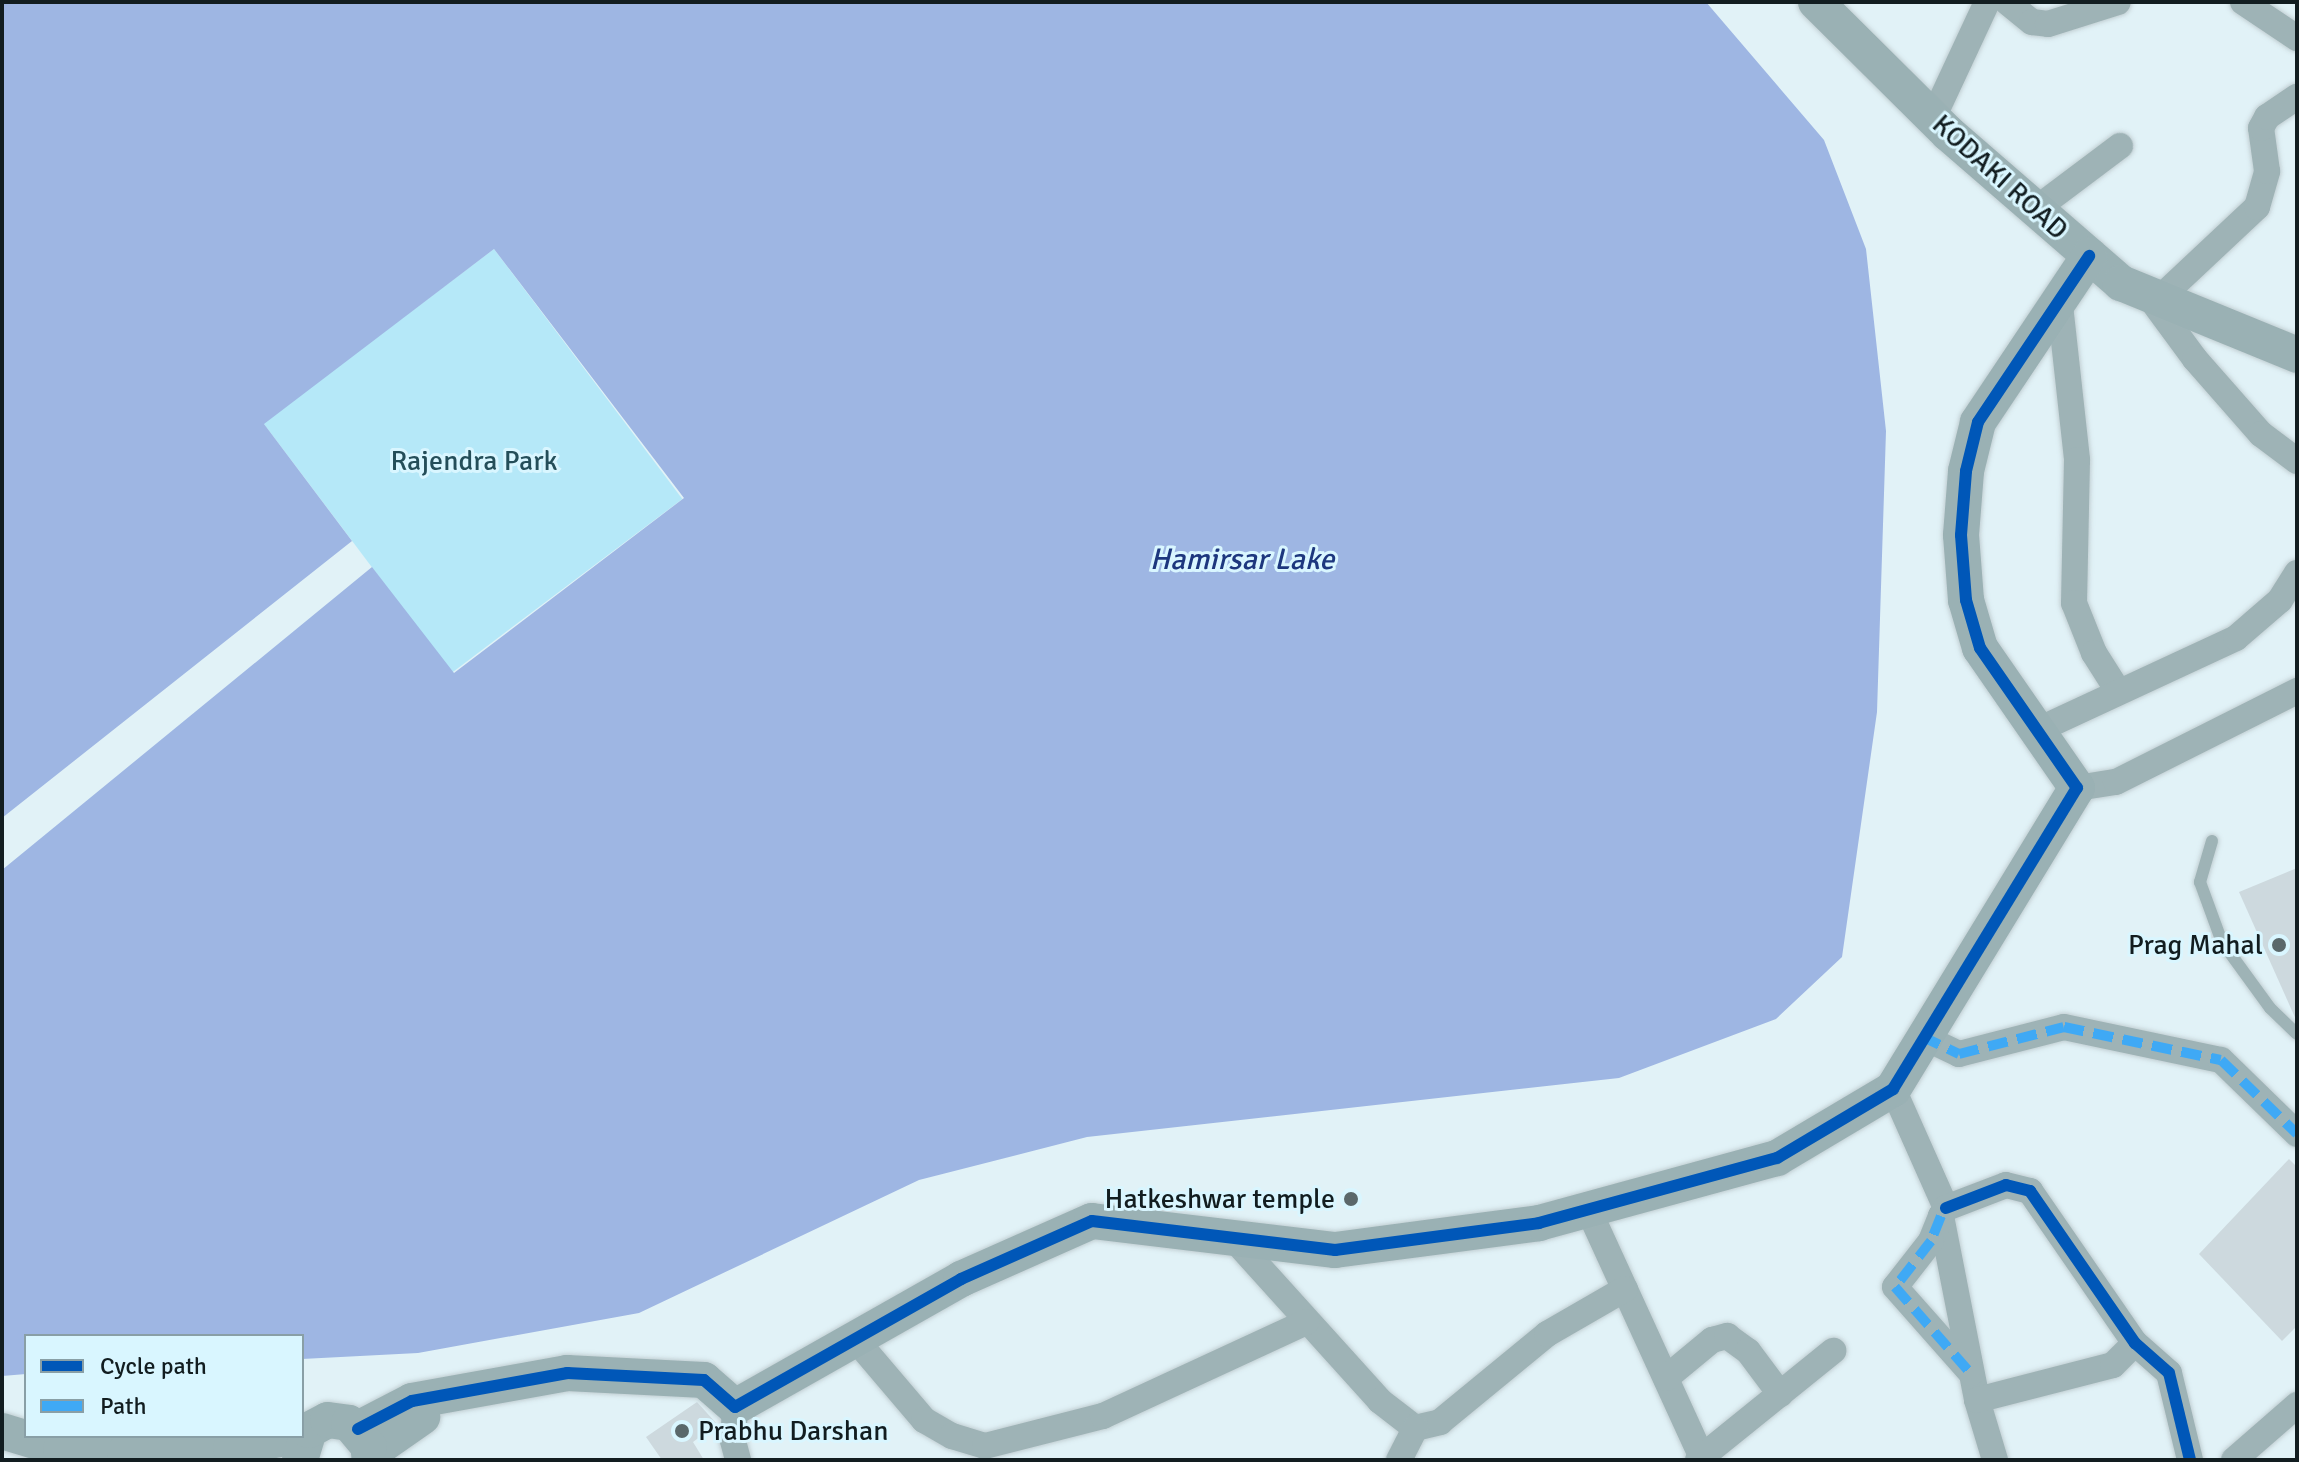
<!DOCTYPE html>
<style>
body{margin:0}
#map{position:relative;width:2299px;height:1462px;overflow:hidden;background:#e1f2f7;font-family:Signika,sans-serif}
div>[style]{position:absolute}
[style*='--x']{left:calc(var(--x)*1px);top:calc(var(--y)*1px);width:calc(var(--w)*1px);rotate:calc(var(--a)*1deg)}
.green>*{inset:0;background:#b5e8f8;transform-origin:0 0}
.water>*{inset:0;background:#9eb6e3}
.building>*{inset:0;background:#cdd9de}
.roads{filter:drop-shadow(0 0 2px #c2cfd3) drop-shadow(0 0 2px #c2cfd3)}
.lane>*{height:12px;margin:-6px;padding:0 6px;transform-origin:6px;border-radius:6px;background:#9eb3b6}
.street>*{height:26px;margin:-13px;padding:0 13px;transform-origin:13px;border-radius:13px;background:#9eb3b6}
.secondary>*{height:36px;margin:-18px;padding:0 18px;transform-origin:18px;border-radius:18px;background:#9ab1b4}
.quiet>*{height:10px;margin-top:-5px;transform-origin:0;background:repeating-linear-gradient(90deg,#3fa9f5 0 20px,transparent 0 30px)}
.cycleway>*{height:12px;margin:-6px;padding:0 6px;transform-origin:6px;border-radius:6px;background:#0057b8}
.dots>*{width:22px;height:22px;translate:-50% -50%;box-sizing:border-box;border:4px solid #d9f6ff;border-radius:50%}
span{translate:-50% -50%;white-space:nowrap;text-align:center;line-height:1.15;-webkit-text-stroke:6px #d9f6ff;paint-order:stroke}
.street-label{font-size:28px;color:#121d20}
.park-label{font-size:28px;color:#244e59}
.poi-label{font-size:28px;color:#121d20}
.right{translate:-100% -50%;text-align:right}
.left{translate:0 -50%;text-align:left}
.water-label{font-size:30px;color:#1d377e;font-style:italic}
.frame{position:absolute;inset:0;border:4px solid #121d20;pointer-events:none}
.legend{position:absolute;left:24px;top:1334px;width:280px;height:104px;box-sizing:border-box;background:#d9f6ff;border:2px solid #899fa6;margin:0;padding:10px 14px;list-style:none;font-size:24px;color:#121d20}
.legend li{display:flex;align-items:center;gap:16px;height:40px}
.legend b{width:40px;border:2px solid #899fa6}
</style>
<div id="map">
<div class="green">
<i style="left:494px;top:249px;width:313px;height:289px;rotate:53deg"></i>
</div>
<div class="water">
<i style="clip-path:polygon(2px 2px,1706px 2px,1824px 140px,1866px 249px,1886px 431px,1877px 712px,1842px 957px,1776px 1019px,1619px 1078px,1087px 1137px,919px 1180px,639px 1313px,418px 1353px,302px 1359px,302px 1336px,26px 1336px,26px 1374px,2px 1376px,2px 870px,372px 567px,454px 673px,684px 498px,494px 249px,264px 424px,352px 541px,2px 818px)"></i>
</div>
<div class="building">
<i style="clip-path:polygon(2297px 868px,2297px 1022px,2239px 892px)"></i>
<i style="clip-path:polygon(2289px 1159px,2297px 1167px,2297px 1326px,2282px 1341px,2199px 1254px)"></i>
<i style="clip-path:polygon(697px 1402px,717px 1424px,693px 1442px,704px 1460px,662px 1460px,646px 1437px)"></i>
</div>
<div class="roads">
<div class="lane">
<i style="--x:2212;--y:841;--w:43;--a:106.3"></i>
<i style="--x:2200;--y:882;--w:64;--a:69.9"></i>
<i style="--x:2222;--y:942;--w:82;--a:54"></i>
<i style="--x:2270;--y:1008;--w:37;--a:44"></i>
</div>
<div class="street">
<i style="--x:2007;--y:2;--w:32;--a:39"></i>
<i style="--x:2032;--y:22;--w:16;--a:7"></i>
<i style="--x:2048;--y:24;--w:73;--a:-17.4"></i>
<i style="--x:2243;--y:2;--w:65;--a:33.7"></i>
<i style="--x:1933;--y:118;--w:128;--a:-65"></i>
<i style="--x:2036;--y:209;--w:105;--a:-36.9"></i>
<i style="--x:2148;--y:295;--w:79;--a:53.7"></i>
<i style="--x:2195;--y:359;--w:100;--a:48.7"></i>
<i style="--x:2261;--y:434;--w:45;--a:36.9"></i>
<i style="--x:2160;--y:298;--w:133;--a:-43.2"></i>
<i style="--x:2257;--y:207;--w:37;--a:-74"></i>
<i style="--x:2267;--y:171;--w:43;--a:-97.9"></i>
<i style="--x:2261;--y:128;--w:13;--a:-61"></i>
<i style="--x:2267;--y:117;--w:36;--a:-34"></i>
<i style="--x:2060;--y:305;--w:156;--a:83.7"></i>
<i style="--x:2077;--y:460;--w:143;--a:91.2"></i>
<i style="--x:2074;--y:603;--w:54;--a:68.2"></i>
<i style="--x:2094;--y:653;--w:45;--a:57.7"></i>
<i style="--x:2038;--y:730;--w:218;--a:-24.9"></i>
<i style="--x:2236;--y:638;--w:58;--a:-40.8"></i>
<i style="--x:2280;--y:600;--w:32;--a:-58"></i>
<i style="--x:2077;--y:788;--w:39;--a:-9"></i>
<i style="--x:2116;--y:782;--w:203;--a:-26.7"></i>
<i style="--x:1921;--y:1036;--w:42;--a:25.3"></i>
<i style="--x:1959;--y:1054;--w:108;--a:-14.4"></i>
<i style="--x:2064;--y:1027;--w:160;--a:11.9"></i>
<i style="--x:2221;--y:1060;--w:106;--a:44.2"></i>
<i style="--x:1893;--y:1089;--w:130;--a:66"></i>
<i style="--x:1946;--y:1208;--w:9;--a:122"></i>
<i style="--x:1941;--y:1216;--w:187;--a:78.9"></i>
<i style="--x:1977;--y:1400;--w:63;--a:73.3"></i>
<i style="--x:1946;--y:1208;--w:64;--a:-21"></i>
<i style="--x:2006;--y:1185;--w:25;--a:14"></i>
<i style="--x:2030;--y:1191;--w:185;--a:55.4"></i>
<i style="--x:2135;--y:1343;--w:45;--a:41.4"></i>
<i style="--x:2169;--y:1373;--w:89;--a:76.4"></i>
<i style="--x:1590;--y:1213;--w:272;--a:65.4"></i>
<i style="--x:1941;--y:1216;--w:27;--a:112"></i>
<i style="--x:1931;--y:1241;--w:58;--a:128"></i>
<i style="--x:1895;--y:1287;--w:115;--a:48.5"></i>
<i style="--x:1232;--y:1237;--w:221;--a:47.9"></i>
<i style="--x:1380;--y:1401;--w:44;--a:37.6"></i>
<i style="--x:1415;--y:1428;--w:26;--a:-13"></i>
<i style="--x:1440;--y:1422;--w:139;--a:-39.4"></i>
<i style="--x:1547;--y:1334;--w:90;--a:-30"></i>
<i style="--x:856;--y:1340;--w:105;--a:49.6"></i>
<i style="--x:924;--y:1420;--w:32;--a:30"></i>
<i style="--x:952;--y:1436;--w:34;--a:17"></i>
<i style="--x:985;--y:1446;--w:122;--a:-14.3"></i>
<i style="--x:1103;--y:1416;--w:224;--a:-24.8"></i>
<i style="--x:1666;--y:1378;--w:60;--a:-39.6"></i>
<i style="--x:1712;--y:1340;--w:16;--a:-15"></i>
<i style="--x:1727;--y:1336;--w:26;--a:36"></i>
<i style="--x:1748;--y:1351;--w:54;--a:53.3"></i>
<i style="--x:1977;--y:1400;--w:140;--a:-14.4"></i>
<i style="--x:2113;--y:1365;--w:31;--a:-45"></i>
<i style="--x:735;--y:1407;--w:34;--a:93"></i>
<i style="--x:733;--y:1441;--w:20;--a:75"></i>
<i style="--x:1399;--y:1460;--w:36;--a:-63"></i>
<i style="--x:1698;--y:1460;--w:174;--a:-38.9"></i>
<i style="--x:2234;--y:1460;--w:84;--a:-41.1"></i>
</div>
<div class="secondary">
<i style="--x:1816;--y:2;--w:187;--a:44.8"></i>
<i style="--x:1949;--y:134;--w:228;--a:40.9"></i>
<i style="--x:2121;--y:283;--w:190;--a:22.2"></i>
<i style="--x:358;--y:1429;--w:61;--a:-27.4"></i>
<i style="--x:412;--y:1401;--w:158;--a:-10.2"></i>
<i style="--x:567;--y:1373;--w:137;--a:2.9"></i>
<i style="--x:704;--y:1380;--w:41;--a:41.1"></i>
<i style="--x:735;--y:1407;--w:260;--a:-29.5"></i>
<i style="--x:961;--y:1279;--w:143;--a:-23.9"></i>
<i style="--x:1092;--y:1221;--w:245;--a:6.8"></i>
<i style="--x:1335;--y:1250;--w:206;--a:-7.5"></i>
<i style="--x:1539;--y:1223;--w:247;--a:-15.3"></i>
<i style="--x:1777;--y:1158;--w:135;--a:-30.7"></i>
<i style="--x:1893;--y:1089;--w:353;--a:-58.6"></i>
<i style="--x:2077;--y:788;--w:170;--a:-124.7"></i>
<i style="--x:1980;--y:648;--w:50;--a:-106.3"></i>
<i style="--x:1966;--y:600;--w:65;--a:-94.4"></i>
<i style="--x:1961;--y:535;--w:64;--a:-85.5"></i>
<i style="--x:1966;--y:471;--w:50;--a:-76.2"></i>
<i style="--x:1978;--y:422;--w:200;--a:-56.2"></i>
<i style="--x:2;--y:1431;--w:62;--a:17"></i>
<i style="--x:61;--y:1449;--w:64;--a:2.7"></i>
<i style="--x:125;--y:1452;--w:106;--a:-2.2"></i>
<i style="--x:231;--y:1448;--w:66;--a:-10.5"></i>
<i style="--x:369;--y:1454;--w:65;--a:-34.9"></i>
<i style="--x:300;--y:1460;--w:31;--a:-73"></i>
<i style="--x:309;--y:1430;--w:21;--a:-28"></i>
<i style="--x:328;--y:1420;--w:21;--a:8"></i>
<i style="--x:349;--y:1423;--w:31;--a:50"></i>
</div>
</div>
<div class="quiet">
<i style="--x:1921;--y:1036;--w:42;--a:25.3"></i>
<i style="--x:1959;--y:1054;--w:108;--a:-14.4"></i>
<i style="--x:2064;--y:1027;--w:160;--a:11.9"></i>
<i style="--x:2221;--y:1060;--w:106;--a:44.2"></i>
<i style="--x:1941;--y:1216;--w:27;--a:112"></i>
<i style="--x:1931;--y:1241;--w:58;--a:128"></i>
<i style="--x:1895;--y:1287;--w:118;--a:48.8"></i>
</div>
<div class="cycleway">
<i style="--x:1946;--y:1208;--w:64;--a:-21"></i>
<i style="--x:2006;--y:1185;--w:25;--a:14"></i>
<i style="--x:2030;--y:1191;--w:185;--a:55.4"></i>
<i style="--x:2135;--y:1343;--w:45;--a:41.4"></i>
<i style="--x:2169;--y:1373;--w:89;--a:76.4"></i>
<i style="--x:358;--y:1429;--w:61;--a:-27.4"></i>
<i style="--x:412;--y:1401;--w:158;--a:-10.2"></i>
<i style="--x:567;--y:1373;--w:137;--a:2.9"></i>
<i style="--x:704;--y:1380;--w:41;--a:41.1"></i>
<i style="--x:735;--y:1407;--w:260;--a:-29.5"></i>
<i style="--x:961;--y:1279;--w:143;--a:-23.9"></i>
<i style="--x:1092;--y:1221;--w:245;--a:6.8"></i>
<i style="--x:1335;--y:1250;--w:206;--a:-7.5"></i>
<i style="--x:1539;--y:1223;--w:247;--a:-15.3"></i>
<i style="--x:1777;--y:1158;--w:135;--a:-30.7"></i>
<i style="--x:1893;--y:1089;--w:353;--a:-58.6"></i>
<i style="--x:2077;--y:788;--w:170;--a:-124.7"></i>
<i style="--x:1980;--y:648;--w:50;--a:-106.3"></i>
<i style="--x:1966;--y:600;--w:65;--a:-94.4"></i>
<i style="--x:1961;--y:535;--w:64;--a:-85.5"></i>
<i style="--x:1966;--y:471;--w:50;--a:-76.2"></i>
<i style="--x:1978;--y:422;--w:200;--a:-56.2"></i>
</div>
<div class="dots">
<i style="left:2279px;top:945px;background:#5a686b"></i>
<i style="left:1351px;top:1199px;background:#5a686b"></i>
<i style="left:682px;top:1431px;background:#5a686b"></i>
</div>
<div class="street-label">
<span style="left:2000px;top:177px;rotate:42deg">KODAKI ROAD</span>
</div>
<div class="park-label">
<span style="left:474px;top:461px">Rajendra Park</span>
</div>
<div class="poi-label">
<span class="right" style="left:2263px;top:945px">Prag Mahal</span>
<span class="right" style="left:1335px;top:1199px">Hatkeshwar temple</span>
<span class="left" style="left:698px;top:1431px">Prabhu Darshan</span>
</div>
<div class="water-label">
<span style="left:1242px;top:560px">Hamirsar Lake</span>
</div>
<div class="frame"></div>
<ul class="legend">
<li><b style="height:10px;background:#0057b8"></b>Cycle path</li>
<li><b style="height:10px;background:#3fa9f5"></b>Path</li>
</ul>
</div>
